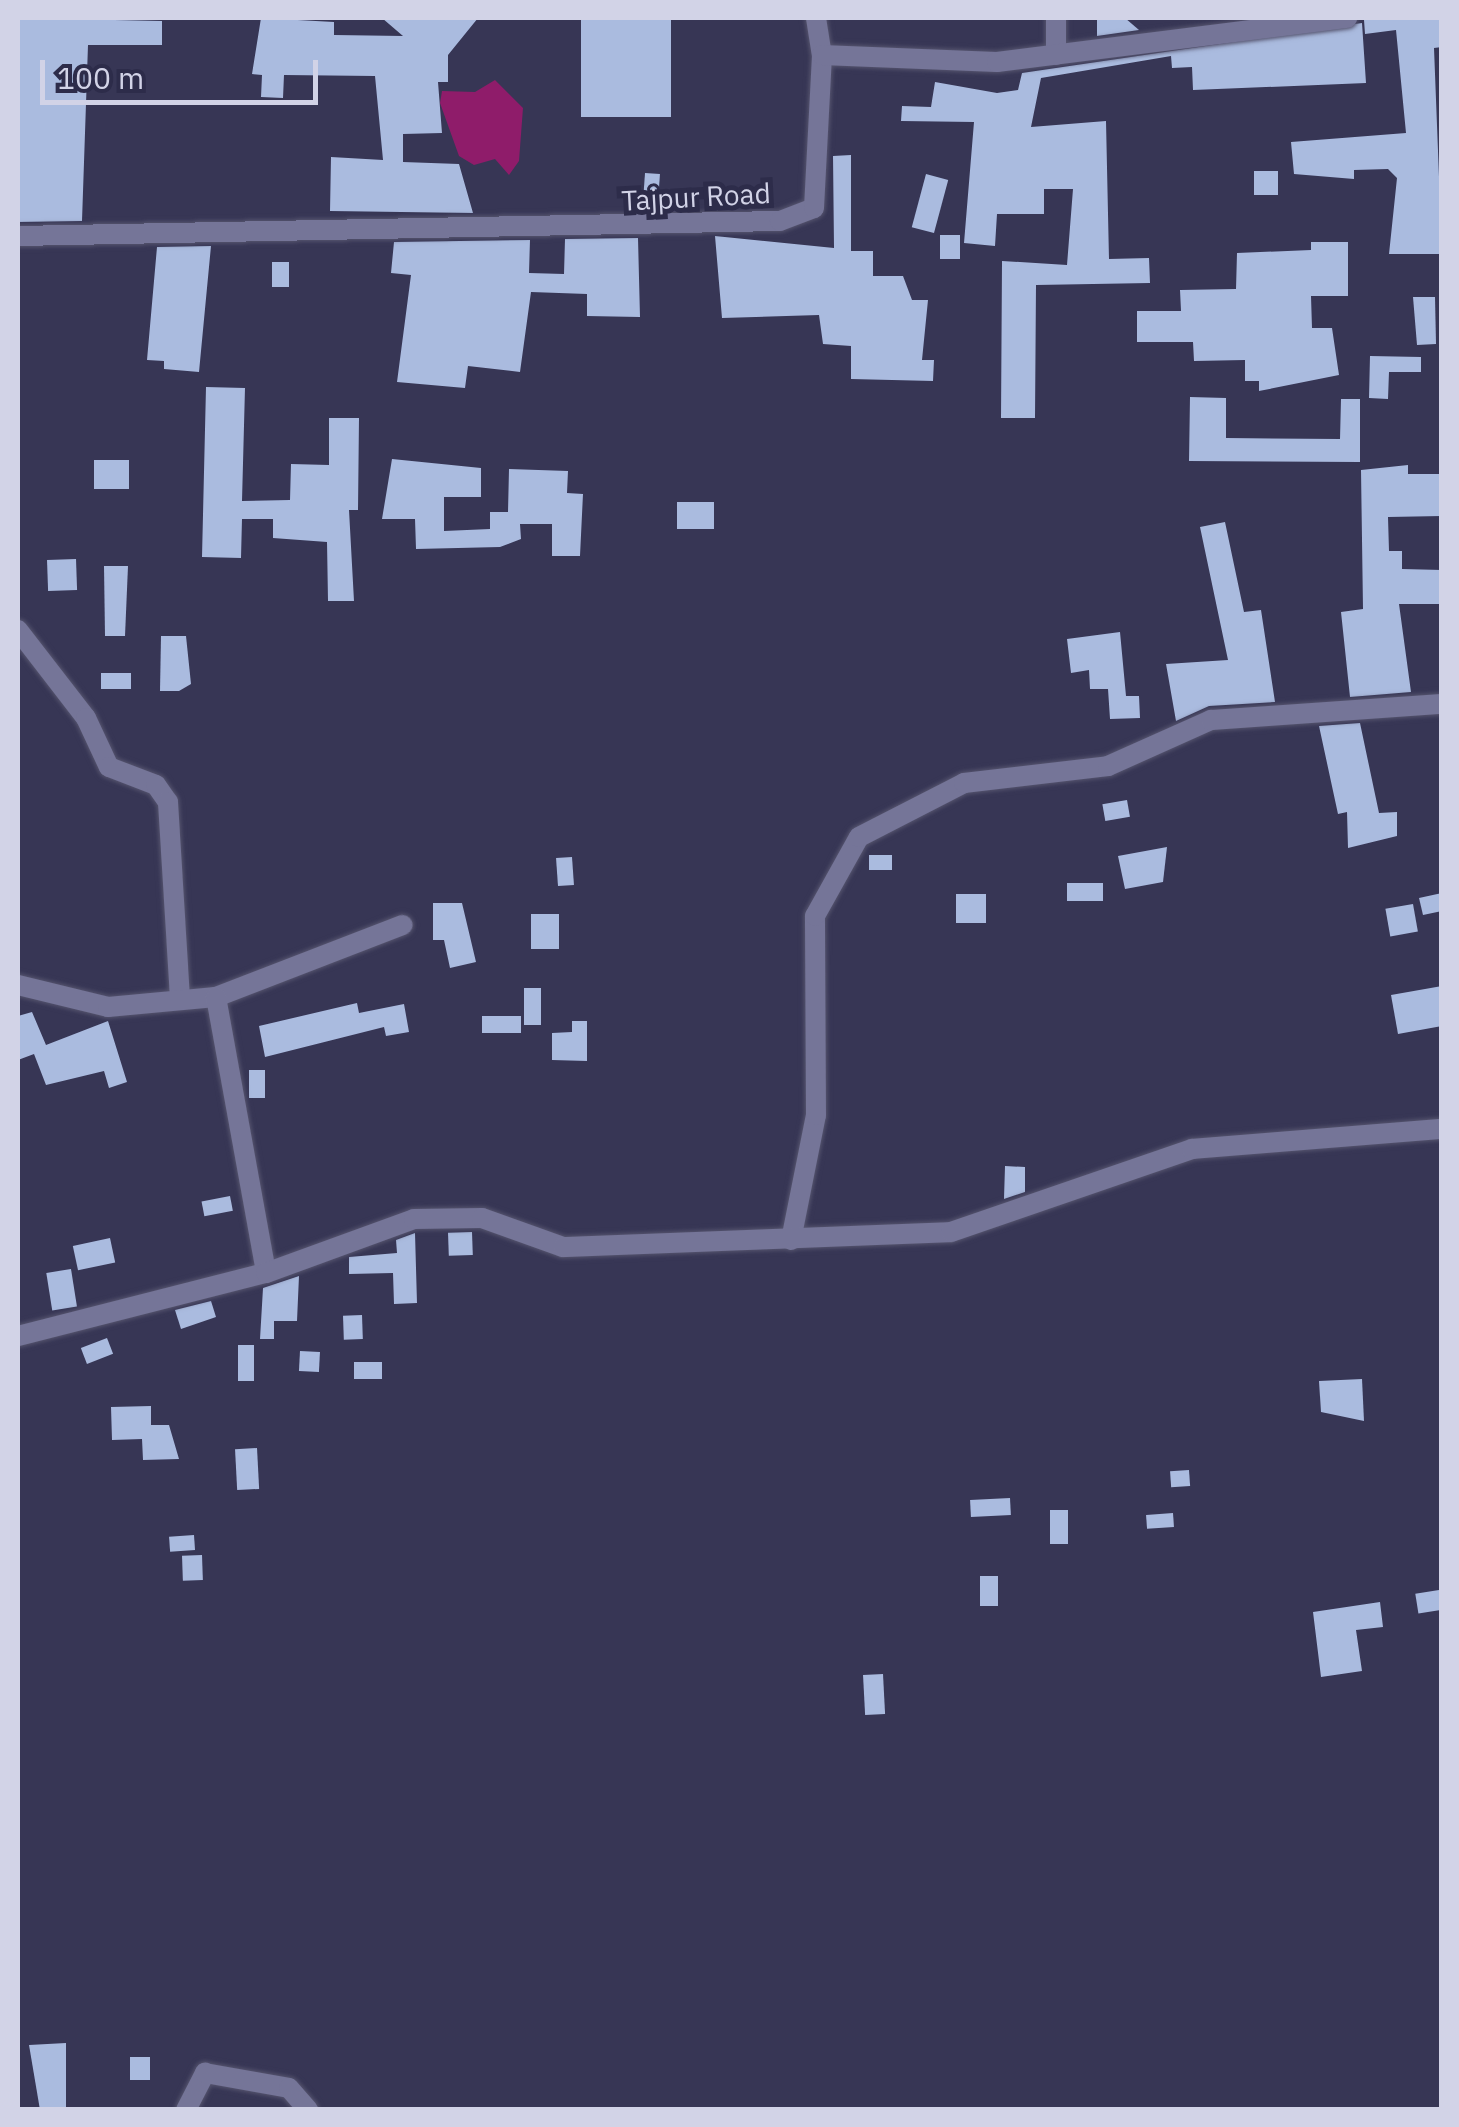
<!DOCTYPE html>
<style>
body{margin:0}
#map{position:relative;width:1459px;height:2127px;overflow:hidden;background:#373655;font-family:"IBM Plex Sans",sans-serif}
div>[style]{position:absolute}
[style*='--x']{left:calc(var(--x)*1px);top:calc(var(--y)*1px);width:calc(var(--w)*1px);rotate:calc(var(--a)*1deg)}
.water>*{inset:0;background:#8f1c6a}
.building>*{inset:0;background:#aabbdf;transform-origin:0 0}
.roads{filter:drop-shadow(0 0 2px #55546e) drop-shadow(0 0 2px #55546e)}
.minor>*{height:20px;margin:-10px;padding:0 10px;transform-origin:10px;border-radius:10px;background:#757598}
span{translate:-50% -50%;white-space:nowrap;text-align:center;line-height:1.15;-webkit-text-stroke:10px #2d2c4a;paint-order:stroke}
.street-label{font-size:28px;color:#d2d3e7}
.frame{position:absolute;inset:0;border:20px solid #d2d3e7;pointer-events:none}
.scale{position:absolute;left:40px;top:60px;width:278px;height:45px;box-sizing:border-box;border:5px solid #d2d3e7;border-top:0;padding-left:12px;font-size:30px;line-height:35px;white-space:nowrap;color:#d2d3e7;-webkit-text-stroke:8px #2d2c4a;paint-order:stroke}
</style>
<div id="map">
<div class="water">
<i style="clip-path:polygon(495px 80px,523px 108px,519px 161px,509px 175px,495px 159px,474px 165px,459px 156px,440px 103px,442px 91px,475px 92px)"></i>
</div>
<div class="building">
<i style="clip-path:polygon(18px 18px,162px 21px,162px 45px,88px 45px,82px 221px,18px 222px)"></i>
<i style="clip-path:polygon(261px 18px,334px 22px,334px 35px,403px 36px,382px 18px,478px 18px,448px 55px,448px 82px,438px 82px,442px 133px,403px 134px,403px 162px,459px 164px,473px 213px,330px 211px,331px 157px,383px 160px,375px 76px,284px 75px,283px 98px,261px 97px,262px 75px,252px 74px)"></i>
<i style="left:581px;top:18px;width:90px;height:99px"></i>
<i style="clip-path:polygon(1097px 18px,1125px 18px,1139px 30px,1097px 36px)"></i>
<i style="clip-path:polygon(1442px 18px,1442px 47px,1434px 48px,1442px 254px,1389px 254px,1397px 178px,1388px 169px,1354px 170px,1354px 179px,1294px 174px,1291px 142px,1406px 133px,1396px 30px,1365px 34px,1364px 20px)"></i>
<i style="clip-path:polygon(1362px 23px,1366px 83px,1193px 90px,1192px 67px,1172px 68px,1171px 56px,1041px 78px,1031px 127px,1106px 121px,1109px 259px,1149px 258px,1150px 283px,1036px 285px,1035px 418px,1001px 418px,1002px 261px,1067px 265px,1073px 189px,1044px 189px,1044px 214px,997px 214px,995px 246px,964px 243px,974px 122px,901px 121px,902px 106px,931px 107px,935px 82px,997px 93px,1018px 90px,1022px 73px)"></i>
<i style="clip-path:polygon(851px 155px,851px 251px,873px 251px,873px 276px,903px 276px,912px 300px,928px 300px,922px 360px,934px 360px,933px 381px,851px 379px,851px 346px,823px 344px,819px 315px,722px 318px,715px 236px,834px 248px,833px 156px)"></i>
<i style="left:1278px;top:171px;width:24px;height:24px;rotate:90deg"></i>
<i style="left:645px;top:173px;width:15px;height:29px;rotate:4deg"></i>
<i style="left:926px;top:174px;width:23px;height:55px;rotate:15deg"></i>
<i style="left:940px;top:235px;width:20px;height:24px"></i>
<i style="clip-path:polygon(638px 238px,640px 317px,587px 316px,587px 294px,531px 292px,520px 372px,468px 366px,465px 388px,397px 382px,411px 275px,391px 273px,394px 242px,530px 240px,529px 273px,564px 274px,565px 239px)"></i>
<i style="clip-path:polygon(1311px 242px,1348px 242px,1348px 296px,1311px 296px,1312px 328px,1332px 328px,1339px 375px,1259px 391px,1259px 381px,1245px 381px,1245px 360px,1194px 361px,1193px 342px,1137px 342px,1137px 311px,1181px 311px,1180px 290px,1236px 289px,1237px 253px,1311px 250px)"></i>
<i style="clip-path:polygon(211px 246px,199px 372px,164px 369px,164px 361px,147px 360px,157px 247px)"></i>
<i style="left:272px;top:262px;width:17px;height:25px"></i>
<i style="clip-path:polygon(1413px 297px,1435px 297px,1436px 344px,1417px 345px)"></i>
<i style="clip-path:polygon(1370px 356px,1421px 357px,1421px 372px,1389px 372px,1388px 399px,1369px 398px)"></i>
<i style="clip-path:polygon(206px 387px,245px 388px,242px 501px,290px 500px,291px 464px,329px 465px,329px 418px,359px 418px,358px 510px,349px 510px,354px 601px,328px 601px,327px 542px,273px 538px,273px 519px,242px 519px,241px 558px,202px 557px)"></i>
<i style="clip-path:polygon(1190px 397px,1226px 398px,1226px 438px,1340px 439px,1341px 399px,1360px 399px,1360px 462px,1189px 461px)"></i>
<i style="clip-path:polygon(392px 459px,481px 468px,481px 497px,444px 497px,444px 531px,490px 529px,490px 512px,508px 512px,509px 469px,568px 471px,567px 493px,583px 494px,580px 556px,552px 556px,552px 524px,520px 524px,521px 539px,500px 547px,416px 549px,415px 519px,382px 519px)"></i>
<i style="left:94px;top:460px;width:35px;height:29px"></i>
<i style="clip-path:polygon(1408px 465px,1408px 474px,1442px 474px,1442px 516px,1388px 517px,1389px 551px,1402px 551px,1402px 569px,1442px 570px,1441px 604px,1399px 604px,1411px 692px,1350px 697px,1341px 612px,1363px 609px,1361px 470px)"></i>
<i style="left:677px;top:502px;width:37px;height:27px"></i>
<i style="clip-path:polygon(1225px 522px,1244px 612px,1261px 610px,1275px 702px,1209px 706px,1176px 721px,1166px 664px,1228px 660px,1200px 527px)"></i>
<i style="left:76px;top:559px;width:31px;height:29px;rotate:88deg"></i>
<i style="clip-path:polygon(104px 566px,128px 566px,125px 636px,105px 636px)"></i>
<i style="clip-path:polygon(1120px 632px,1126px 696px,1139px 696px,1140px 718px,1110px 719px,1108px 689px,1090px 689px,1089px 670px,1071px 673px,1067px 639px)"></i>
<i style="clip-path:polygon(161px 636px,186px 636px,191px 684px,179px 691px,160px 691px)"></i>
<i style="left:101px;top:673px;width:30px;height:16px"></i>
<i style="clip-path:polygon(1360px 723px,1379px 813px,1397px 812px,1397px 836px,1348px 848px,1347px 812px,1338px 814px,1319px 726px)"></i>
<i style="left:1127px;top:800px;width:17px;height:25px;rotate:80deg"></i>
<i style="clip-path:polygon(1167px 847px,1163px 882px,1125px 889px,1118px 856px)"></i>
<i style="left:892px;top:855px;width:15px;height:23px;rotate:90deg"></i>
<i style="left:572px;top:857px;width:28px;height:16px;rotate:86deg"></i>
<i style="left:1103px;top:883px;width:18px;height:36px;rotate:90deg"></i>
<i style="clip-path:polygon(1442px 893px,1442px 911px,1423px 915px,1419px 898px)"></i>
<i style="left:956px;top:894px;width:30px;height:29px"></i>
<i style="clip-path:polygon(433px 903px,462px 903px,476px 962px,450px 968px,444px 940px,433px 940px)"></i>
<i style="left:1413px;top:904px;width:28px;height:28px;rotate:80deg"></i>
<i style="left:531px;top:914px;width:28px;height:35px"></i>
<i style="clip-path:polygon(1442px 986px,1442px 1026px,1398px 1034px,1391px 995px)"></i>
<i style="left:524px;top:988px;width:17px;height:37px"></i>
<i style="clip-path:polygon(357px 1003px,359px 1013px,404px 1004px,409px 1032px,386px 1036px,384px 1027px,265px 1057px,259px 1026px)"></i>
<i style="clip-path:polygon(32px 1012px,46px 1045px,108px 1021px,127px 1082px,109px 1088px,104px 1071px,46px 1085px,34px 1054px,18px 1060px,18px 1016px)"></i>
<i style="left:521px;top:1016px;width:17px;height:39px;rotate:90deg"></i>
<i style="clip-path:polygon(572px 1021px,587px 1021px,587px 1061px,552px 1060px,552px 1033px,572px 1032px)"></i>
<i style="left:249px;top:1070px;width:16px;height:28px"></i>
<i style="clip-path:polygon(1005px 1166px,1025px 1167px,1025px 1192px,1004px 1199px)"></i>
<i style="left:230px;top:1196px;width:15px;height:29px;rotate:79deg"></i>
<i style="left:472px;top:1232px;width:23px;height:24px;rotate:88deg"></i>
<i style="clip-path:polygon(415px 1233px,417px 1303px,394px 1304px,393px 1273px,349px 1274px,349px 1257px,397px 1253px,396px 1240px)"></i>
<i style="left:110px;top:1238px;width:25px;height:38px;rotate:78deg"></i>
<i style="left:71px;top:1269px;width:38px;height:25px;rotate:81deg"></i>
<i style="clip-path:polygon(299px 1276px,297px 1321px,274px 1321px,274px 1339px,260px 1339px,263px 1288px)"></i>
<i style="clip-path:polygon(211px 1301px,216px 1317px,181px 1329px,175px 1310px)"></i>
<i style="left:362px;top:1315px;width:24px;height:19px;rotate:88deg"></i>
<i style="left:107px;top:1338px;width:17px;height:28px;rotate:69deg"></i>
<i style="left:238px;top:1345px;width:16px;height:36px"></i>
<i style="left:300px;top:1351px;width:20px;height:20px;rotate:3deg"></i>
<i style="left:354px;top:1362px;width:28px;height:17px"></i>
<i style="clip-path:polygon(1362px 1379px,1364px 1421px,1321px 1412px,1319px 1381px)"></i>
<i style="clip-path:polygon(151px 1406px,151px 1425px,169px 1425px,179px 1459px,143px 1460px,142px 1439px,112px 1440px,111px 1407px)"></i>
<i style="left:257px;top:1448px;width:41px;height:22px;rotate:87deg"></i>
<i style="left:1189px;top:1470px;width:16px;height:19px;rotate:86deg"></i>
<i style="left:1010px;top:1498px;width:17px;height:40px;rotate:87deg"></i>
<i style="left:1050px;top:1510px;width:18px;height:34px"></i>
<i style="left:1173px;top:1513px;width:14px;height:27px;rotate:86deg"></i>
<i style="left:194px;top:1535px;width:15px;height:25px;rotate:86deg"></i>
<i style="left:202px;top:1555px;width:25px;height:20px;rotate:88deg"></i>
<i style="left:980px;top:1576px;width:18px;height:30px"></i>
<i style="left:1439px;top:1590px;width:20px;height:24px;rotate:81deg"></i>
<i style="clip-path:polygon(1380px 1602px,1383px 1627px,1356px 1630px,1362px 1671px,1321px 1677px,1313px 1612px)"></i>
<i style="left:883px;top:1674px;width:40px;height:20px;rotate:87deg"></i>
<i style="clip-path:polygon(66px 2043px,66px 2110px,40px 2110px,29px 2045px)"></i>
<i style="left:150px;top:2057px;width:23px;height:20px;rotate:90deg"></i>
</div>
<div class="roads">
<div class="minor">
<i style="--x:816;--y:18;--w:37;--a:81"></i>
<i style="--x:1056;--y:18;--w:37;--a:90"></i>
<i style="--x:18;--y:236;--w:762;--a:-1.13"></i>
<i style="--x:780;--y:221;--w:36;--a:-21"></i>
<i style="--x:814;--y:208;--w:153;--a:-87"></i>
<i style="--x:822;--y:55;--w:175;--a:2.3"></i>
<i style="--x:997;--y:62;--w:353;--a:-7.2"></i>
<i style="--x:18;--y:630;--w:111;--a:52.3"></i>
<i style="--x:86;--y:718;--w:54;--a:64.9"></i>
<i style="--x:109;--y:767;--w:50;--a:21"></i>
<i style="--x:156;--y:785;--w:21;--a:55"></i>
<i style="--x:168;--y:802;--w:198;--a:86.5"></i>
<i style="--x:18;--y:985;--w:93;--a:13.7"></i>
<i style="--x:108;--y:1007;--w:108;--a:-5.3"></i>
<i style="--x:216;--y:997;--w:200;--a:-21.1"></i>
<i style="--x:216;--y:997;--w:280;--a:79.7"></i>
<i style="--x:791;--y:1240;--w:127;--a:-78.7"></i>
<i style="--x:816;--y:1115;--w:199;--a:-90.3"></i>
<i style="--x:815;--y:916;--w:90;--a:-60.9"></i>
<i style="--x:859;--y:837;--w:118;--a:-27.2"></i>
<i style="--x:964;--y:783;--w:145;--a:-6.7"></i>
<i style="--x:1108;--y:766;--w:113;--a:-24.1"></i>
<i style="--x:1211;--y:720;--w:232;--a:-4"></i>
<i style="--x:18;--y:1336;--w:256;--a:-14.3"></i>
<i style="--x:266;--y:1273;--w:158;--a:-20"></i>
<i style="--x:414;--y:1219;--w:68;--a:-0.8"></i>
<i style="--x:482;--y:1218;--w:86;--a:19.7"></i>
<i style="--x:563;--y:1247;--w:388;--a:-2.2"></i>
<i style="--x:951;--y:1232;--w:255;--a:-19"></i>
<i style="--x:1192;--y:1149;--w:251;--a:-4.6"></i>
<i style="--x:186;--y:2110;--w:42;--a:-62.8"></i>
<i style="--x:205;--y:2073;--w:85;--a:10.1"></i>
<i style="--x:289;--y:2088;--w:29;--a:49"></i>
</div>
</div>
<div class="street-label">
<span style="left:696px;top:197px;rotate:-3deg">Tajpur Road</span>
</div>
<div class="frame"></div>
<div class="scale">100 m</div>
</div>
